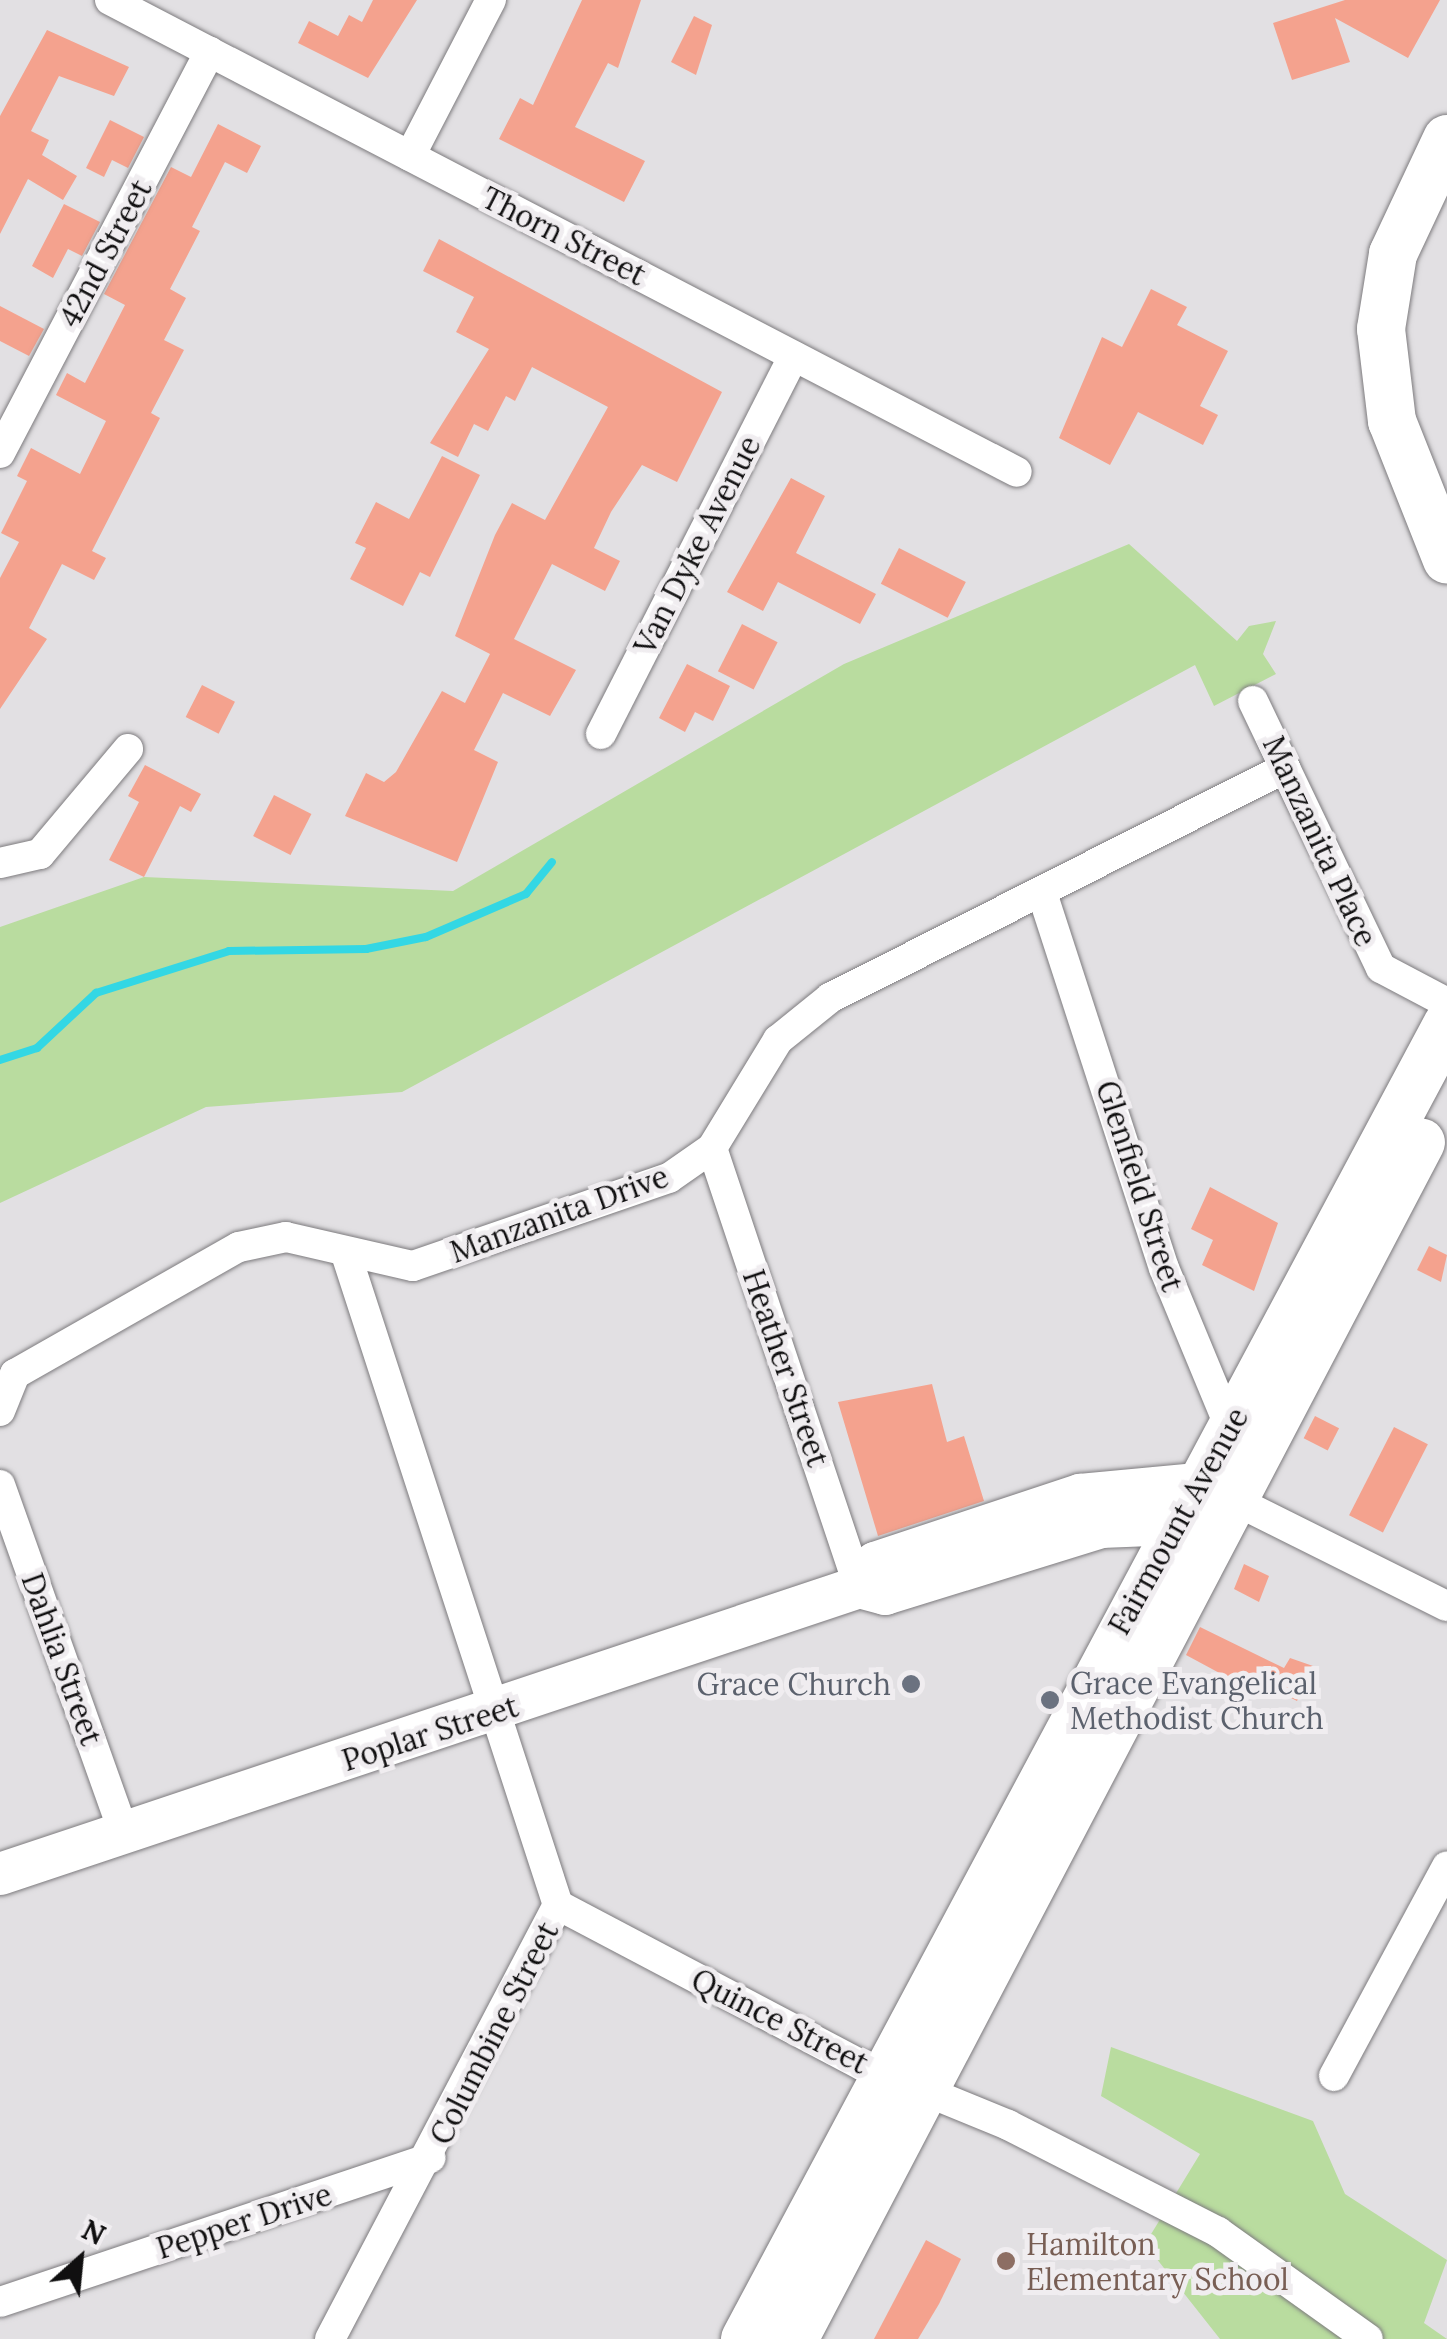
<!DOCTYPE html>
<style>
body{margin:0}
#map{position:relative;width:1447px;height:2339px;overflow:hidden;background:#e2e0e3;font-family:Lora,serif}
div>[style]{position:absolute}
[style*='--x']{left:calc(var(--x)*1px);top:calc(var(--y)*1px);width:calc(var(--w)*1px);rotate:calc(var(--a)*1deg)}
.green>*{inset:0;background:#b9dc9f}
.stream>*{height:8px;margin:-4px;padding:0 4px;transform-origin:4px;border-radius:4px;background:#33d7e4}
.building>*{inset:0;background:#f4a28e;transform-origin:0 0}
.roads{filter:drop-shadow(0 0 2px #7d7b7e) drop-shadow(0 0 2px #7d7b7e)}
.street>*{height:30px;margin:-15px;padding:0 15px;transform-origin:15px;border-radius:15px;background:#fff}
.secondary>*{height:42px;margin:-21px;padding:0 21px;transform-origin:21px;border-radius:21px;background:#fff}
.primary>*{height:48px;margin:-24px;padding:0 24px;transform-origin:24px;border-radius:24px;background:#fff}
.dots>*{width:28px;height:28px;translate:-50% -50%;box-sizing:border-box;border:5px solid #f0edf0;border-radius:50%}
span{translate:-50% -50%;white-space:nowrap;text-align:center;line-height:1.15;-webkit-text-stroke:10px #f0edf0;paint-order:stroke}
.street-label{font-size:30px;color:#100f10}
.worship-label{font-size:30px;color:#5b616d}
.left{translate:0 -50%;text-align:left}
.right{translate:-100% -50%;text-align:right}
.education-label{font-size:30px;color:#785e54}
.north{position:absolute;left:30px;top:2209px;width:100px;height:100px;-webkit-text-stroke:8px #f0edf0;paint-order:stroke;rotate:27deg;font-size:28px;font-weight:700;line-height:40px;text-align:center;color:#100f10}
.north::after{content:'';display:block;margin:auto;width:35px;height:45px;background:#100f10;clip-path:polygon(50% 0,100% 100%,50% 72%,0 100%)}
</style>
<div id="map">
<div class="green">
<i style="clip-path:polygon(1129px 544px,1237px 641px,1249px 626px,1276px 621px,1263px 654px,1276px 674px,1214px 706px,1195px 665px,402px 1092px,206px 1107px,0 1203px,0 927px,144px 877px,453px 891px,844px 664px)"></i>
<i style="clip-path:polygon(1111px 2047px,1313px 2121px,1345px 2194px,1447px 2260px,1424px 2323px,1447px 2339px,1220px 2339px,1145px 2244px,1200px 2154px,1101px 2096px)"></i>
</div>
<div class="stream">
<i style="--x:0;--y:1060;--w:39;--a:-18"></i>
<i style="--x:37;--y:1048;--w:81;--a:-43"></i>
<i style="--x:96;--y:993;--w:139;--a:-17.5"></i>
<i style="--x:229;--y:951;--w:137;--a:-0.8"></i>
<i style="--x:366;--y:949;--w:61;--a:-11.3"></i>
<i style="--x:426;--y:937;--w:109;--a:-23.3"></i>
<i style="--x:526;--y:894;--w:41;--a:-50.9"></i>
</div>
<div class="building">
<i style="clip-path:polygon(373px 0,417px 0,368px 78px,298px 43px,309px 21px,338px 36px,349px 15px,362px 22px)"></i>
<i style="clip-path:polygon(582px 0,641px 0,618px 68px,608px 63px,575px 127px,645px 161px,624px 202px,499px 139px,520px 98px,533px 105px)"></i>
<i style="clip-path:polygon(1345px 0,1440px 0,1408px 58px,1335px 18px,1350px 62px,1292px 80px,1273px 23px)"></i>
<i style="clip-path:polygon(694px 16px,712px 25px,696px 75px,671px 62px)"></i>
<i style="clip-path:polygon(47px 30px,129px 67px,114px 96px,59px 76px,31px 131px,49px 140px,42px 155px,77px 176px,63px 200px,28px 179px,0 234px,0 116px)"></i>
<i style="clip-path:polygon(110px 120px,144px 137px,128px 168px,112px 160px,104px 177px,86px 168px)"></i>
<i style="clip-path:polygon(218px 124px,261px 146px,247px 173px,225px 162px,192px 227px,200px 231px,170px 289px,186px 298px,164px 340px,184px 350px,151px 413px,160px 418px,92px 551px,106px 558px,94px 580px,62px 564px,29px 628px,47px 639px,0 709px,0 578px,19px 542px,1px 533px,27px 481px,17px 476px,31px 448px,80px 474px,106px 421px,56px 395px,67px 373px,85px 383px,125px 305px,104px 294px,171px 167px,191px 177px)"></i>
<i style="clip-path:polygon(64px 204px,100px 222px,82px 256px,68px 249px,53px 278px,32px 266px)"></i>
<i style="clip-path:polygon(439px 239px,722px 392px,677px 482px,642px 465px,611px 512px,594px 548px,620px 561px,605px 591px,552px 564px,514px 639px,576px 670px,550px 716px,503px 693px,474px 750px,498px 762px,457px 862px,345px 816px,366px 773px,384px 782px,396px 772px,442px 691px,465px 703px,490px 654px,455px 636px,495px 535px,512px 503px,545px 520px,608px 407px,532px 367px,515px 401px,506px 396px,488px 431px,474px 424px,458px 457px,430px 443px,489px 349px,456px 332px,474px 297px,423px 271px)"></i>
<i style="clip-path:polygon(1151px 289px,1187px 307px,1177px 325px,1228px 351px,1200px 406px,1218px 415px,1203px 445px,1138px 412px,1110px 465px,1059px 438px,1102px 337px,1122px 347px)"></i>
<i style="clip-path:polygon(0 306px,44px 329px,29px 356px,0 341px)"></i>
<i style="clip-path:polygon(442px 456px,480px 475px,430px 577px,420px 572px,403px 606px,350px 579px,366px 548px,355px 543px,376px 502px,409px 519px)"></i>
<i style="clip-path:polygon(791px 478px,825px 496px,796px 553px,876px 594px,860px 624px,778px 582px,763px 611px,727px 592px)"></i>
<i style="left:899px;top:548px;width:75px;height:40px;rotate:27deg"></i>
<i style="left:742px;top:624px;width:40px;height:53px;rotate:27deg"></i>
<i style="clip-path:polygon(687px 664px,730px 686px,713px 721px,695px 712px,685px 732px,659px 718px)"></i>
<i style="left:202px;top:685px;width:37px;height:36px;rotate:27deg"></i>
<i style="clip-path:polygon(145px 765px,201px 794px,191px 812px,180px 806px,144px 877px,109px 860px,139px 802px,128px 796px)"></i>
<i style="left:274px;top:795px;width:42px;height:46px;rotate:27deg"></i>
<i style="clip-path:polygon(1210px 1187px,1278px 1223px,1254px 1291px,1202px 1265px,1213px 1240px,1191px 1229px)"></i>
<i style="clip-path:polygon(1429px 1246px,1447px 1255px,1441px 1282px,1417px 1270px)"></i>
<i style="clip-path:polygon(932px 1384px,947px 1442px,964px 1436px,984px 1501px,878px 1536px,838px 1402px)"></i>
<i style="left:1315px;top:1416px;width:27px;height:25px;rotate:27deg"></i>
<i style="left:1394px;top:1427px;width:38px;height:99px;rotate:27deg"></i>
<i style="clip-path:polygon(1244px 1564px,1269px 1576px,1259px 1602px,1234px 1589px)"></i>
<i style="clip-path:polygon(1200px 1627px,1284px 1668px,1290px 1658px,1313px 1666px,1297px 1701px,1256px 1680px,1251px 1690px,1186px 1655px)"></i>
<i style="clip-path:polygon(926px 2240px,961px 2259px,939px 2304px,918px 2339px,874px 2339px)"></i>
</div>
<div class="roads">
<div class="street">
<i style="--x:110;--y:0;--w:1022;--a:27.49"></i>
<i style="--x:410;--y:156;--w:176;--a:-62.6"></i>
<i style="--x:0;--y:453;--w:453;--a:-62.4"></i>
<i style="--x:1253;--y:701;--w:296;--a:64.4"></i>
<i style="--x:1381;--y:968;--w:75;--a:27.9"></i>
<i style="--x:601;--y:734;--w:424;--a:-63"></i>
<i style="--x:0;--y:863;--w:41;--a:-12.7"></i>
<i style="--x:40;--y:854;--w:137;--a:-50"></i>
<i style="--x:1043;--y:896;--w:391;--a:72"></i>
<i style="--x:1164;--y:1268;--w:183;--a:67.5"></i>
<i style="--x:712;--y:1148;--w:463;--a:71.5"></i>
<i style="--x:0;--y:1411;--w:40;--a:-68"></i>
<i style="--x:15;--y:1374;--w:257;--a:-29.6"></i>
<i style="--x:239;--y:1247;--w:48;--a:-12"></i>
<i style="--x:286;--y:1237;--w:130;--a:12.9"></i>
<i style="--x:413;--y:1266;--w:271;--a:-19"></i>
<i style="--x:669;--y:1178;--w:52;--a:-34.9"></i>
<i style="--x:712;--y:1148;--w:127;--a:-58.6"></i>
<i style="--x:778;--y:1040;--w:67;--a:-38.9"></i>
<i style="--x:830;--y:998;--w:510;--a:-26.82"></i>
<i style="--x:0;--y:1485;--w:369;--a:70.4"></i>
<i style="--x:1232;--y:1499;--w:240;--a:26.5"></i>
<i style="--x:558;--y:1905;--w:344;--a:27.8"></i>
<i style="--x:862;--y:2065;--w:158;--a:22.3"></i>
<i style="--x:1008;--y:2125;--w:236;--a:27"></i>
<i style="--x:1218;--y:2232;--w:184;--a:35.5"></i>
<i style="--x:1334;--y:2076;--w:238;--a:-61.7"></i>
<i style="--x:0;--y:2302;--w:454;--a:-18.5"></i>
<i style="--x:330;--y:2339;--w:490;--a:-62.3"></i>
<i style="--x:558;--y:1905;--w:685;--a:-108.04"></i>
</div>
<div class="secondary">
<i style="--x:859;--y:1587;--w:29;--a:-56"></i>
<i style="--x:875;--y:1563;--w:216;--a:-18.4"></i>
<i style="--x:1080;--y:1495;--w:118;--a:-5.4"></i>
<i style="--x:1197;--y:1484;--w:33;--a:23"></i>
<i style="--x:0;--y:1874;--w:906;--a:-18.47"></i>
<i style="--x:859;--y:1587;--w:27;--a:15"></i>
<i style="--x:885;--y:1594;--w:226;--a:-17.2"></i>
<i style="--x:1101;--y:1527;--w:74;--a:-2.3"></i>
<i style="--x:1175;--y:1524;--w:37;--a:-19"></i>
</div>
<div class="primary">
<i style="--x:1447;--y:139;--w:127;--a:115.2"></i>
<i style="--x:1393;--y:254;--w:76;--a:99.1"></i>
<i style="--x:1381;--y:329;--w:93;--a:83.2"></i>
<i style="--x:1392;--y:421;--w:149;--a:68.4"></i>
<i style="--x:745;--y:2339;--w:1490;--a:-61.89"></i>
<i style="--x:794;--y:2339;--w:1351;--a:-62.35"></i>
</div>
</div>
<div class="dots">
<i style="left:911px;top:1684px;background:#6b7280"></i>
<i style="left:1050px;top:1700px;background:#6b7280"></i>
<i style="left:1006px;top:2261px;background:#8d6e63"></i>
</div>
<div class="street-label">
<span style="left:564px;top:236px;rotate:27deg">Thorn Street</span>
<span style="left:105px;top:253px;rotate:-62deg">42nd Street</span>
<span style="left:697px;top:545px;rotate:-63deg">Van Dyke Avenue</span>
<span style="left:1320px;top:841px;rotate:65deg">Manzanita Place</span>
<span style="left:1140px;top:1186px;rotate:72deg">Glenfield Street</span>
<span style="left:559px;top:1214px;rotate:-20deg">Manzanita Drive</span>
<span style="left:786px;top:1368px;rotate:71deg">Heather Street</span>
<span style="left:1178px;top:1521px;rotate:-61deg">Fairmount Avenue</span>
<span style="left:62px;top:1659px;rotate:70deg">Dahlia Street</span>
<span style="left:430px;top:1733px;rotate:-18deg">Poplar Street</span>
<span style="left:780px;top:2021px;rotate:27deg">Quince Street</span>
<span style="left:494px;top:2033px;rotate:-63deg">Columbine Street</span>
<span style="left:244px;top:2221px;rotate:-18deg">Pepper Drive</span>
</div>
<div class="worship-label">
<span class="left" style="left:1070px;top:1700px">Grace Evangelical<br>Methodist Church</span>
<span class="right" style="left:891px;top:1684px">Grace Church</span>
</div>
<div class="education-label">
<span class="left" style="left:1026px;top:2261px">Hamilton<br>Elementary School</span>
</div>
<div class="north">N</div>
</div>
